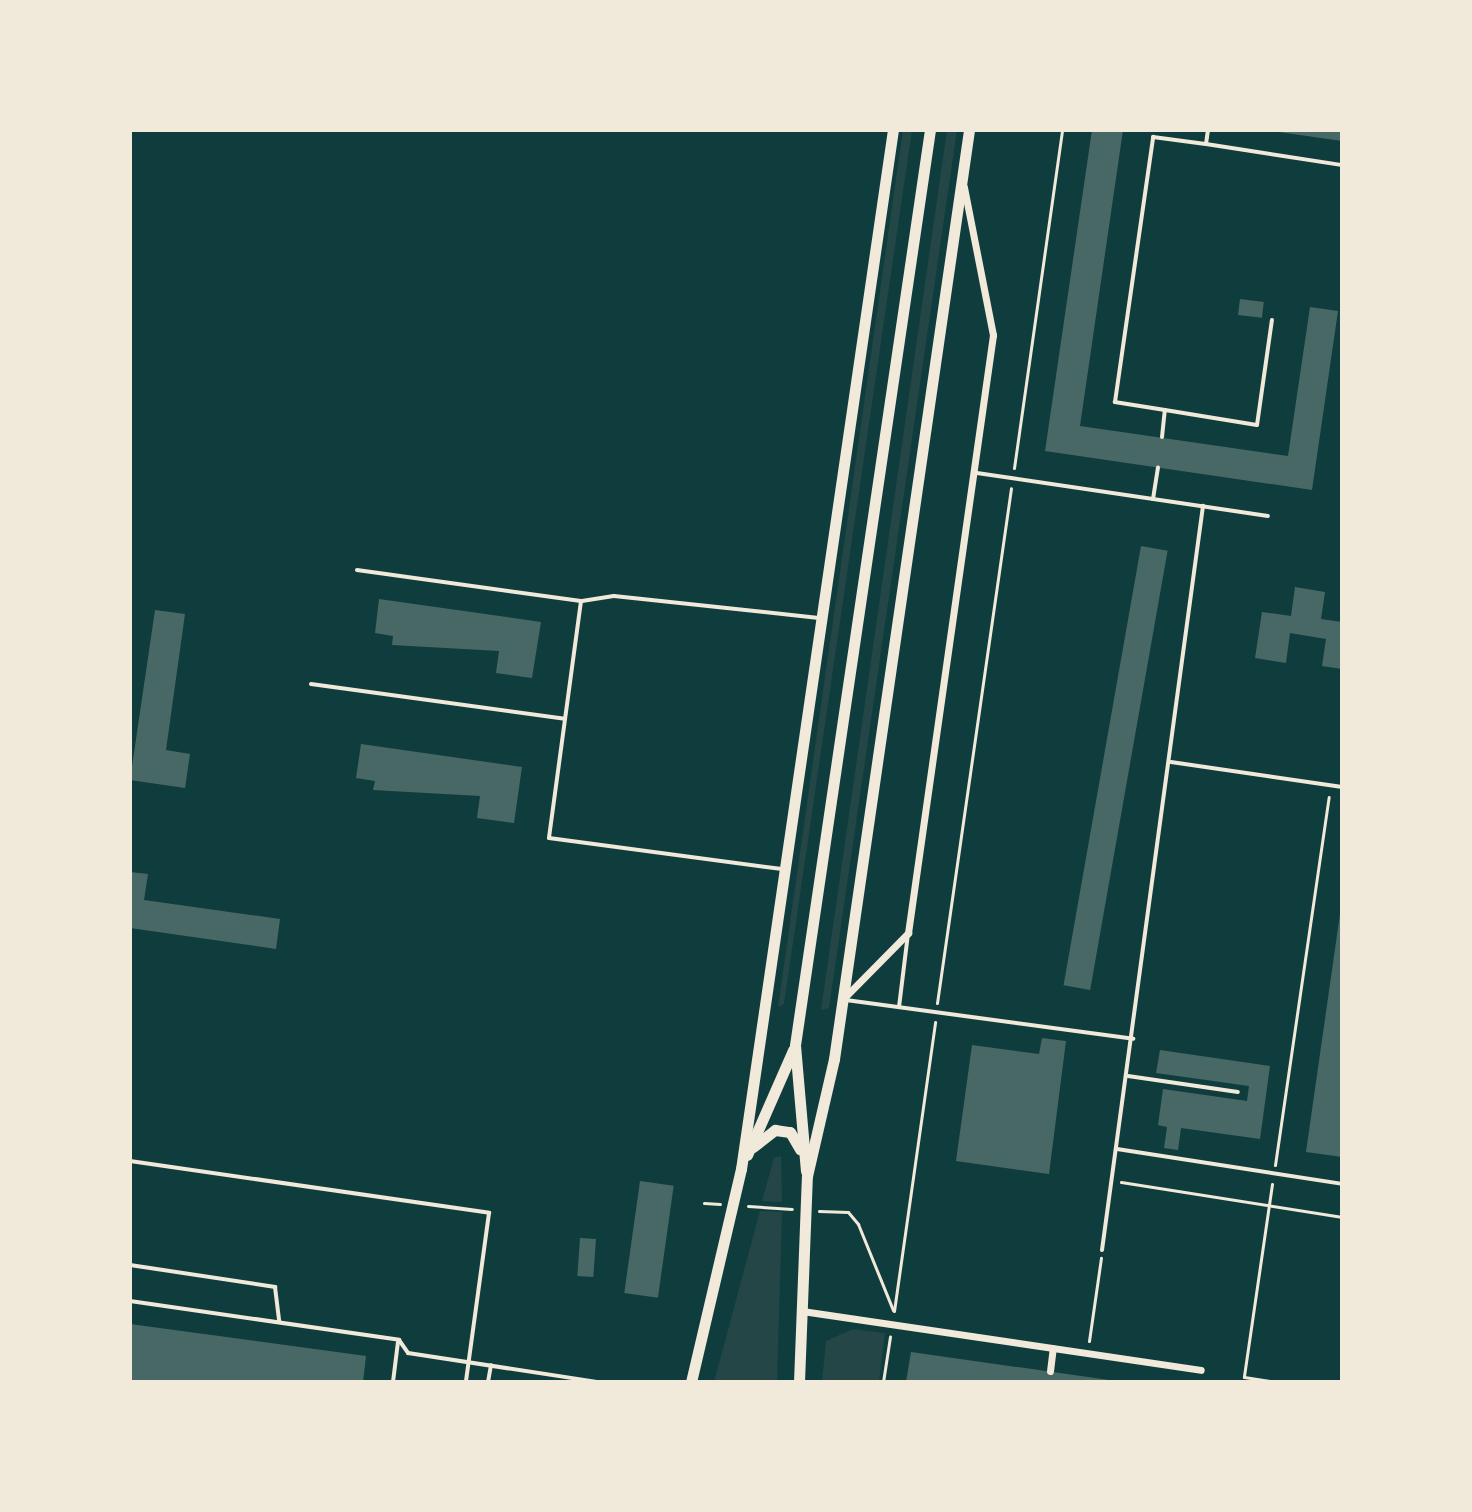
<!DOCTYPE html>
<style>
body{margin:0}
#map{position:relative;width:1472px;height:1512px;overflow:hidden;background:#0f3d3e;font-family:"Exo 2",sans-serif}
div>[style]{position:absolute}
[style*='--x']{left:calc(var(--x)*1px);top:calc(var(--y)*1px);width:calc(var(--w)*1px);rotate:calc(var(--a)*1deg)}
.green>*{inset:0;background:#244646}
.building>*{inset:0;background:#486865;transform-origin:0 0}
.path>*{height:3px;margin:-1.5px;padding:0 1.5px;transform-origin:1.5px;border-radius:1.5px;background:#f1e9da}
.service>*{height:4px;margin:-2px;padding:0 2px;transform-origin:2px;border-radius:2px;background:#f1e9da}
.minor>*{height:7px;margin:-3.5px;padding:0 3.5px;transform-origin:3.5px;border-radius:3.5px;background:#f1e9da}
.primary>*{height:11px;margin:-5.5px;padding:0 5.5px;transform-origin:5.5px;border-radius:5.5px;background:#f1e9da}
span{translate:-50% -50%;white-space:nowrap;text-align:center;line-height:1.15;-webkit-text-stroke:8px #f1e9da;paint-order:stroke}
.frame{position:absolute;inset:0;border:132px solid #f1e9da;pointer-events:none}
</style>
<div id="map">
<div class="green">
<i style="clip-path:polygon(903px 130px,912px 130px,784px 1004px,778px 1007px)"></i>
<i style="clip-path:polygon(947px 130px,957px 130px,829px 1008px,821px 1010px)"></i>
<i style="clip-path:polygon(781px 1156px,782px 1202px,762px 1201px,774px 1158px)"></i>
<i style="clip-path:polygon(760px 1211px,782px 1212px,777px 1382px,714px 1382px)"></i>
<i style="clip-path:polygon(853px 1329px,885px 1333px,879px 1382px,822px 1382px,826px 1341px)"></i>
</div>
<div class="building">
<i style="clip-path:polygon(1092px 130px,1123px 130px,1080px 426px,1288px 456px,1310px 307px,1338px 311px,1312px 490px,1045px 451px)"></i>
<i style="clip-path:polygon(1342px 130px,1342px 141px,1279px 132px,1279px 130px)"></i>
<i style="left:1240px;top:299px;width:24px;height:16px;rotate:7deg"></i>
<i style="left:1141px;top:546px;width:27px;height:446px;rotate:10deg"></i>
<i style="clip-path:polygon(1295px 587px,1325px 592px,1321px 619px,1342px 622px,1342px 669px,1322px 666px,1326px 639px,1290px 633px,1286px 663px,1255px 658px,1262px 612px,1291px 616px)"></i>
<i style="clip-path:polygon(379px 599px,541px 622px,532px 678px,496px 673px,499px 651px,392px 645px,393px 636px,375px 633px)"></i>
<i style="clip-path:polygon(155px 610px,185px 614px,166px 750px,190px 754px,185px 788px,130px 780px)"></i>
<i style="clip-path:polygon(361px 744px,522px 767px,514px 823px,477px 818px,480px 796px,373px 790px,375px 781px,356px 778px)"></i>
<i style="clip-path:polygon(130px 872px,148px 874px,144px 900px,280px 919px,276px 949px,130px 928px)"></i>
<i style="clip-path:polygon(1340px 914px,1342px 914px,1342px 1157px,1306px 1152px)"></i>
<i style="clip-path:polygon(1042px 1038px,1066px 1041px,1049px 1174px,956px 1161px,972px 1045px,1039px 1054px)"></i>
<i style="clip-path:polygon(1160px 1050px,1270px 1066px,1260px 1139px,1181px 1128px,1178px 1150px,1164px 1148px,1167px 1127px,1158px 1125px,1163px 1089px,1247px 1101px,1249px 1086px,1156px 1073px)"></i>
<i style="left:640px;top:1181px;width:34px;height:113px;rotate:8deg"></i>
<i style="left:580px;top:1238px;width:16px;height:38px;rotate:4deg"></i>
<i style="clip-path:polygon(130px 1324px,366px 1356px,363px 1382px,130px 1382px)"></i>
<i style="clip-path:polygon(911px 1352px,1109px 1380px,1108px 1382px,906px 1382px)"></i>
</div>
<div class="path">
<i style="--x:1014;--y:468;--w:341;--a:-81.9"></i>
<i style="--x:937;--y:1003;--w:520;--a:-81.82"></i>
<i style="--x:1275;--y:1165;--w:372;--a:-81.7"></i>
<i style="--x:1121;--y:1182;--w:224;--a:9"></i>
<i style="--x:1272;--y:1184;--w:195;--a:98.3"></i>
<i style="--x:1244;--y:1377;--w:33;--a:9"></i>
<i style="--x:704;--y:1203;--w:16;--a:4"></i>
<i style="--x:748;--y:1206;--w:44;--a:3.9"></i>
<i style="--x:819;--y:1211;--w:29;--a:2"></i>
<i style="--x:848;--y:1212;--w:16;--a:50"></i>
<i style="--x:858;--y:1224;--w:93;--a:67.9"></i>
<i style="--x:894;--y:1311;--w:292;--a:-81.9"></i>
<i style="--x:1089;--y:1341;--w:84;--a:-81.8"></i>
<i style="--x:883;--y:1382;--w:46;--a:-81.2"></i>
</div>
<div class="service">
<i style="--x:1206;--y:144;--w:138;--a:8.8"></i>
<i style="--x:1165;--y:410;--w:93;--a:9.3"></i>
<i style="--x:1257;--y:425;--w:106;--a:-81.9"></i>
<i style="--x:1162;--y:437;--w:27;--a:-84"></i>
<i style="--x:1165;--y:410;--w:51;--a:-170.9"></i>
<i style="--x:1115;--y:402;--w:268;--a:-81.8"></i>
<i style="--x:1153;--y:137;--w:53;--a:7.5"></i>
<i style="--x:1206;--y:144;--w:14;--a:-82"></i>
<i style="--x:977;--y:473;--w:294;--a:8.4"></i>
<i style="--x:1153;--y:499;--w:32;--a:-81"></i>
<i style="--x:357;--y:570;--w:226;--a:7.9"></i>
<i style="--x:581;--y:601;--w:239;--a:97.7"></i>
<i style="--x:549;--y:838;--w:235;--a:7.6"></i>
<i style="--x:582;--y:601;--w:32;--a:-9"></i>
<i style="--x:614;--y:596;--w:206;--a:6.1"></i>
<i style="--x:311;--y:684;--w:256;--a:7.8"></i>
<i style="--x:1171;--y:762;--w:173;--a:8.3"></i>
<i style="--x:846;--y:1000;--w:290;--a:7.7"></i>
<i style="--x:899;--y:1007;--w:74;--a:-83"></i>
<i style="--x:1128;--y:1076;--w:111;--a:8.3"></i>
<i style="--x:1117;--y:1149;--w:228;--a:8.8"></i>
<i style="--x:130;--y:1161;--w:363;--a:8.2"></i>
<i style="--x:489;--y:1213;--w:171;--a:97.8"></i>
<i style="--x:1102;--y:1250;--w:751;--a:-82.27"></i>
<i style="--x:130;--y:1265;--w:147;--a:8.6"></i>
<i style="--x:275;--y:1287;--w:35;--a:83"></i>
<i style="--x:130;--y:1301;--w:272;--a:8.2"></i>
<i style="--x:399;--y:1340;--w:16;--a:55"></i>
<i style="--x:408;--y:1353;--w:191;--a:8.7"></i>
<i style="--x:393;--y:1382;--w:40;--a:-82.9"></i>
<i style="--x:488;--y:1382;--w:17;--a:-80"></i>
</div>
<div class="minor">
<i style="--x:843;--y:999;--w:93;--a:-45.4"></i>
<i style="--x:908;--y:933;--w:604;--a:-81.91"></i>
<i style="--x:993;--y:335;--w:151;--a:-101.1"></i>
<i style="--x:802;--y:1311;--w:403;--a:8.4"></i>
<i style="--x:1050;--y:1371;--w:23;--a:-83"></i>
</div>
<div class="primary">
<i style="--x:753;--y:1147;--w:28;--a:-38"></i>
<i style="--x:775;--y:1130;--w:15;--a:8"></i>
<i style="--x:790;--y:1132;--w:20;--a:60"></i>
<i style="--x:747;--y:1155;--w:115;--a:-66.3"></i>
<i style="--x:806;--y:1171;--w:126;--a:-95"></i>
<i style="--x:795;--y:1045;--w:925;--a:-81.61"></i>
<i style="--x:691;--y:1382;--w:219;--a:-76.8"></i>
<i style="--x:741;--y:1169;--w:1050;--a:-81.68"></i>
<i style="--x:799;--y:1382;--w:206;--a:-87.8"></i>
<i style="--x:807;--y:1176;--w:120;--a:-77"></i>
<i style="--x:834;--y:1059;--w:939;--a:-81.73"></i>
</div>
<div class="frame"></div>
</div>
